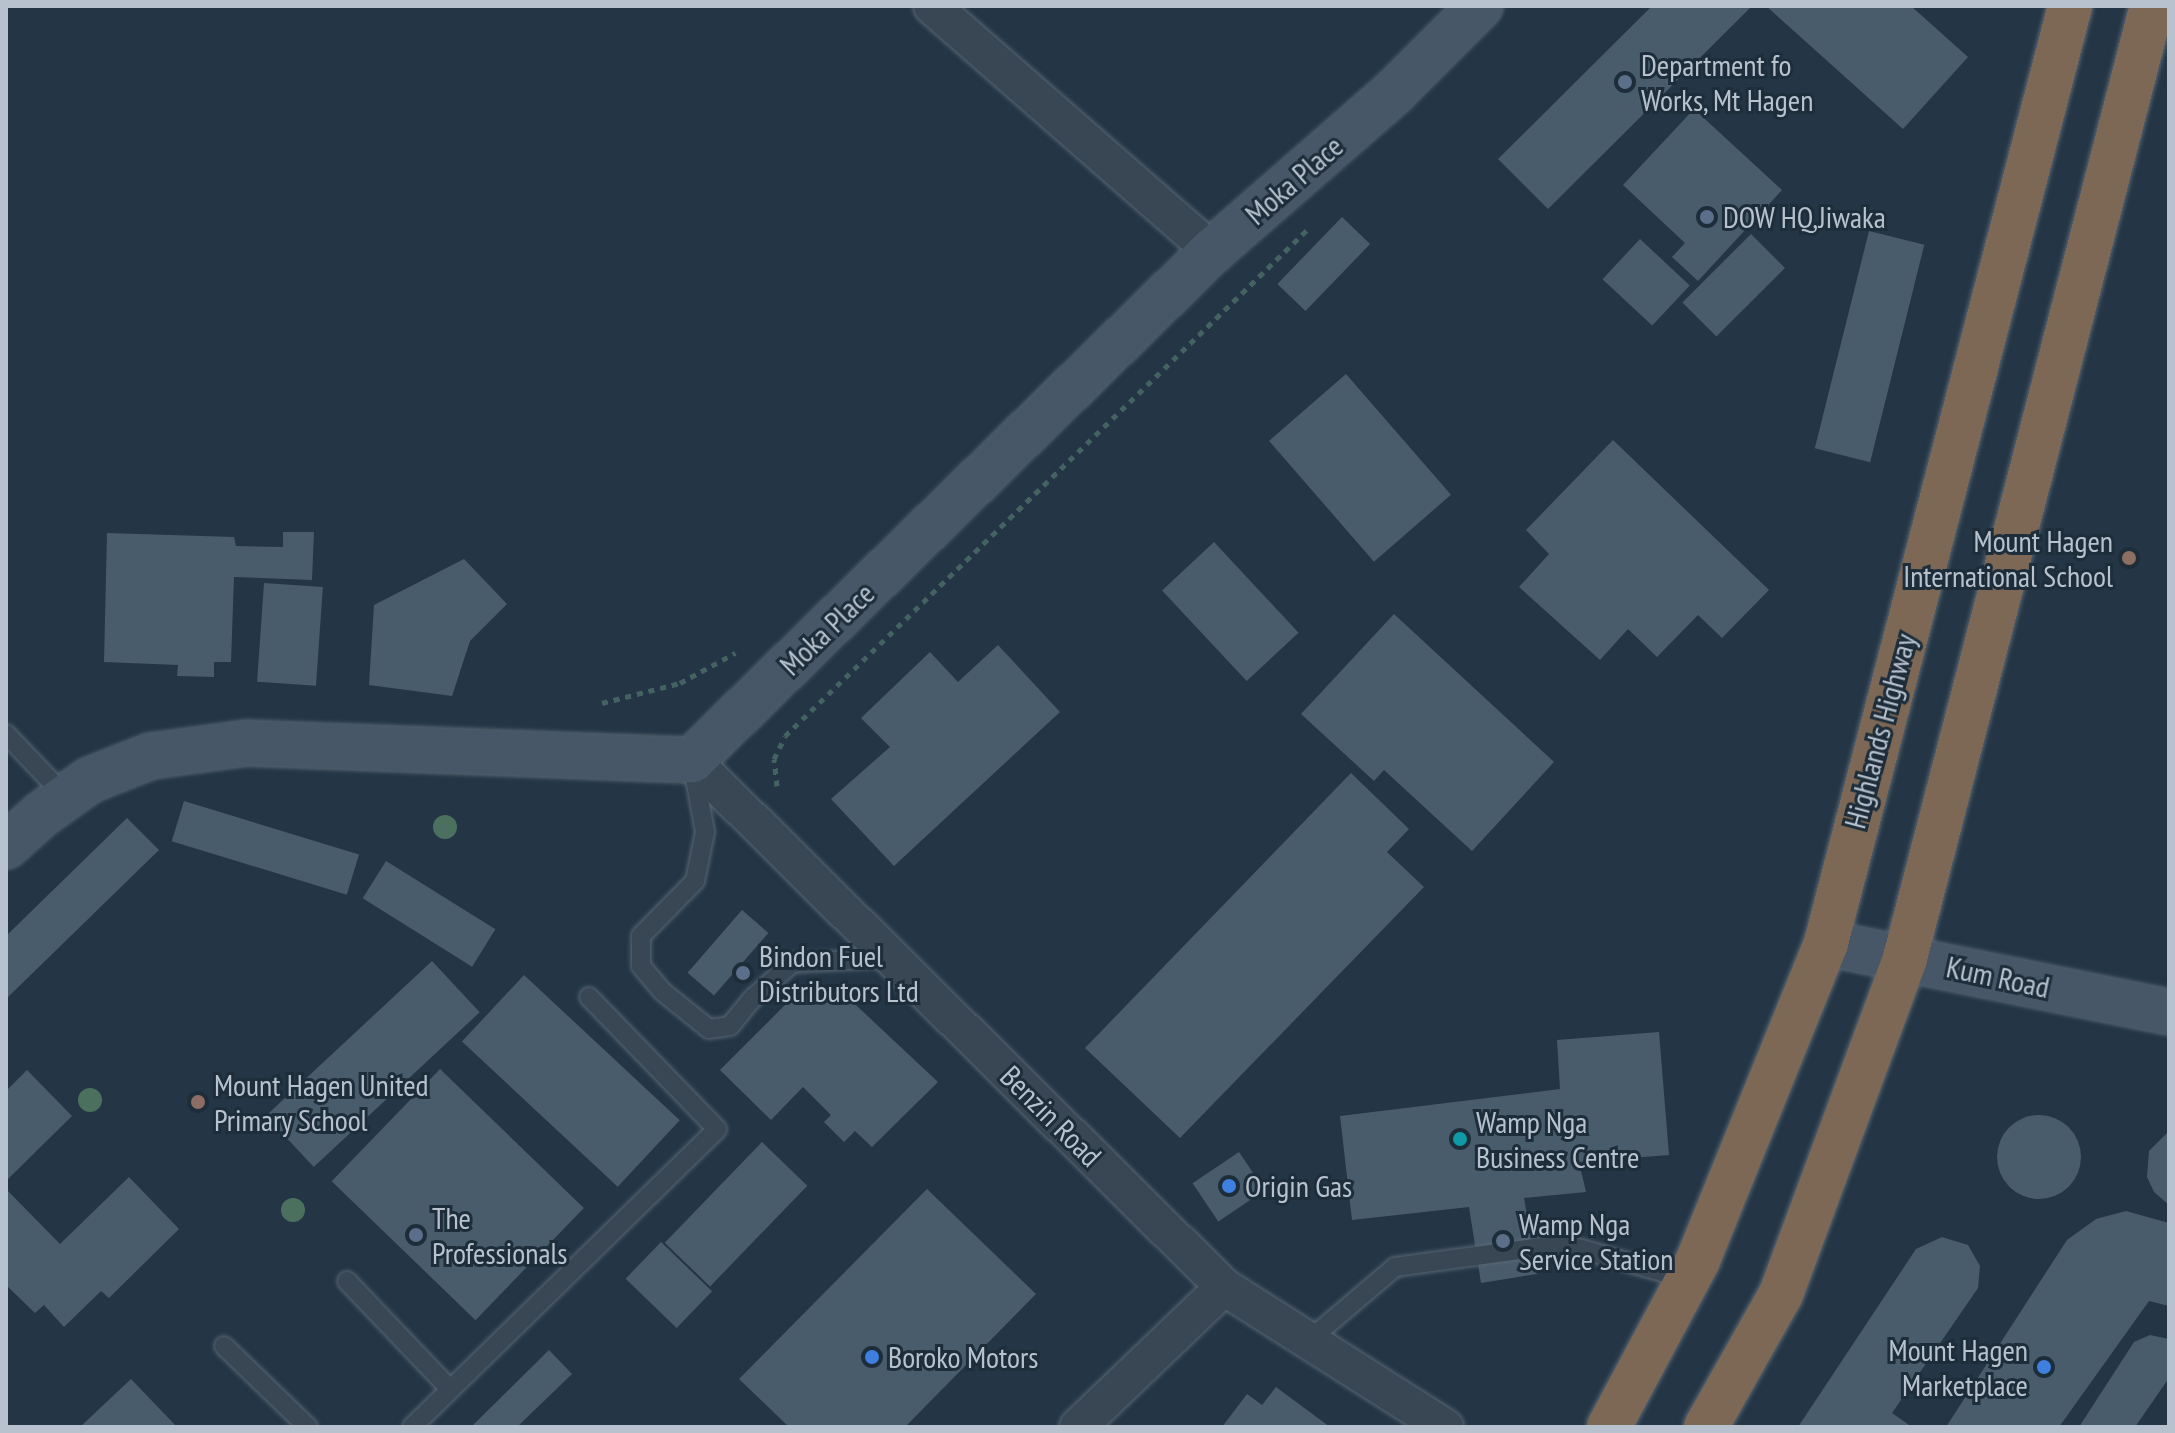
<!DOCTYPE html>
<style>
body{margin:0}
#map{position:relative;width:2175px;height:1433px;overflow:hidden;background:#243646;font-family:"PT Sans Narrow",sans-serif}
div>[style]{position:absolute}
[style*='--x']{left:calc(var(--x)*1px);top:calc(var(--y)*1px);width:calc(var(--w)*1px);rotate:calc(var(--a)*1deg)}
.building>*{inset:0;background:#485c6c;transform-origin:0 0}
.round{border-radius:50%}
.path>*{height:5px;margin-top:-2.5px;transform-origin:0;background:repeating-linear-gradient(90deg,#456262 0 6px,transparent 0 12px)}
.roads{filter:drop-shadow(0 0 2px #586572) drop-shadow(0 0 2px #586572)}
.lane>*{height:18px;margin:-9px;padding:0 9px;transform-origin:9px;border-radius:9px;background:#394755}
.street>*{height:36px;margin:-18px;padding:0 18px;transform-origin:18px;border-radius:18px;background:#394755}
.secondary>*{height:44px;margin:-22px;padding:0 22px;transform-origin:22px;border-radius:22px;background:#475768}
.highway>*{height:44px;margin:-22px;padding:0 22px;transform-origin:22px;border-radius:22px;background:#7c6855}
.trees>*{width:24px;height:24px;margin:-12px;border-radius:50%;background:#4b715e}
.dots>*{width:22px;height:22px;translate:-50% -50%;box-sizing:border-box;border:4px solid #1e2d3a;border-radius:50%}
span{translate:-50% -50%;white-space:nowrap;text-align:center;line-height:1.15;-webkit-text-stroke:6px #1e2d3a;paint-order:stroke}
.poi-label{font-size:30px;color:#b7c2ce}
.left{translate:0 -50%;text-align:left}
.right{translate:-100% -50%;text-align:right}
.street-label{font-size:30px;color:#b7c2ce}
.frame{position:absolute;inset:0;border:8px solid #b7c2ce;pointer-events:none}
</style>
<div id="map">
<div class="building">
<i style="clip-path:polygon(1652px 6px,1752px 6px,1548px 209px,1498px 159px)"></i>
<i style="clip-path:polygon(1766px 6px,1911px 6px,1968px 57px,1903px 129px)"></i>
<i style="clip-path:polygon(1694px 109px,1782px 190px,1698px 281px,1672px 257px,1685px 243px,1623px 185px)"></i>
<i style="left:1342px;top:217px;width:39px;height:93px;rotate:44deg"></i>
<i style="left:1869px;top:231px;width:57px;height:224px;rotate:14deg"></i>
<i style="left:1751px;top:234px;width:48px;height:97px;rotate:45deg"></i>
<i style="left:1640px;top:239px;width:68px;height:55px;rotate:43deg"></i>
<i style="left:1346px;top:374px;width:160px;height:102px;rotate:49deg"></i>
<i style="clip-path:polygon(1613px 440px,1769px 590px,1722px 638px,1698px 615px,1657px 657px,1628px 629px,1600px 660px,1519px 587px,1549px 554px,1526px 530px)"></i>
<i style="clip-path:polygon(283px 532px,314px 532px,312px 580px,234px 577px,231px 662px,214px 662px,214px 677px,177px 676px,178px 665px,104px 662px,107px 533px,234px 537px,236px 546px,283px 547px)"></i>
<i style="left:1214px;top:542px;width:124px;height:71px;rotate:47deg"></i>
<i style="clip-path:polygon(464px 559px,507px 604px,470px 641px,452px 696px,369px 685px,374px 605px)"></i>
<i style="left:264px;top:583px;width:59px;height:99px;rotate:4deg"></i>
<i style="clip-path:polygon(1394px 614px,1554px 762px,1472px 851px,1384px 770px,1374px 781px,1301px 714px)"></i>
<i style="clip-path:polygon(998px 645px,1060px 712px,894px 866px,831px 799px,890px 747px,861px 718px,930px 652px,958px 682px)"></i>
<i style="clip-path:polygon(1351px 773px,1409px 829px,1387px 852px,1424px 887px,1180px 1138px,1085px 1048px)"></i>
<i style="left:184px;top:801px;width:183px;height:42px;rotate:17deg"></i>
<i style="clip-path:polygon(127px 818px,159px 850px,6px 999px,6px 936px)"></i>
<i style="left:386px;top:861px;width:129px;height:44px;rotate:32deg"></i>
<i style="left:742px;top:910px;width:35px;height:83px;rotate:41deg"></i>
<i style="left:432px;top:961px;width:70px;height:227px;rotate:47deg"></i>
<i style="left:524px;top:975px;width:213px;height:91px;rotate:43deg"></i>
<i style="clip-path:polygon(842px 992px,938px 1082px,872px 1147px,855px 1131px,844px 1142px,824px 1122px,831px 1115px,803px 1087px,771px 1120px,720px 1070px,794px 996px)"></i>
<i style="clip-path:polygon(1659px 1032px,1669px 1155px,1579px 1162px,1586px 1192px,1524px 1198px,1537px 1274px,1481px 1283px,1469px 1207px,1352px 1220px,1340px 1116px,1560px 1089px,1557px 1040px)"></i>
<i style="left:440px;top:1069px;width:200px;height:156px;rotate:44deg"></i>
<i style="clip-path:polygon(27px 1070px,72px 1116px,6px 1181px,6px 1091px)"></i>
<i class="round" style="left:1997px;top:1115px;width:84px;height:84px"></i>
<i style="clip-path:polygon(2169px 1131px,2169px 1205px,2154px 1192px,2147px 1177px,2149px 1151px)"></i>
<i style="left:762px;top:1142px;width:63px;height:140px;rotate:44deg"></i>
<i style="left:1239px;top:1152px;width:46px;height:56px;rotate:56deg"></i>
<i style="clip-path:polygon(129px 1177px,179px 1229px,109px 1298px,101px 1291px,64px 1327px,44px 1305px,35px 1313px,6px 1285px,6px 1189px,60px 1244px)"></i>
<i style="clip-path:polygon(927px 1189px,1036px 1294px,905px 1427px,789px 1427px,739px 1379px)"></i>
<i style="clip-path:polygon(2126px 1211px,2169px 1223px,2169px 1306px,2149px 1301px,2059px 1427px,1946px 1427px,2067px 1240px,2096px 1219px)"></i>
<i style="clip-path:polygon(1942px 1237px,1968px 1245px,1980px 1266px,1978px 1288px,1892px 1413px,1912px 1427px,1798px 1427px,1916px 1249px)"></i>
<i style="left:661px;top:1242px;width:71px;height:51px;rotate:44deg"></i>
<i style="clip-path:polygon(2150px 1335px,2169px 1339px,2169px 1378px,2135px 1427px,2079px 1427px,2134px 1342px)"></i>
<i style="clip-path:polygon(549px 1350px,572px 1374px,517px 1427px,471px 1427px)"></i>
<i style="clip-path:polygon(131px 1379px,177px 1427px,80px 1427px)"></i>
<i style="clip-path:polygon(1276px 1387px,1330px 1427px,1222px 1427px,1247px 1394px,1262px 1405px)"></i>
</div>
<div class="path">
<i style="--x:602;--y:703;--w:81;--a:-14.4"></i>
<i style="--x:680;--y:683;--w:63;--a:-28.6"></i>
<i style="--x:777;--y:786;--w:27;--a:-96"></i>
<i style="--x:774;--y:759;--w:25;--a:-64"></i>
<i style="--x:785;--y:736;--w:728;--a:-44.11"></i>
</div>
<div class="roads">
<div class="lane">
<i style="--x:6;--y:734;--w:87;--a:46.4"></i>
<i style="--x:693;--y:767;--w:66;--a:79.5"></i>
<i style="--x:705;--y:832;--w:50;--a:101.5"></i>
<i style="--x:695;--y:881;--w:77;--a:134.5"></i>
<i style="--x:641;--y:936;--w:30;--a:90"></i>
<i style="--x:641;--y:966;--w:34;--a:50"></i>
<i style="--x:663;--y:992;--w:59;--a:38.8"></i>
<i style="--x:709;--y:1029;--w:21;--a:-8"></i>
<i style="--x:730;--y:1026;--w:35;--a:-51"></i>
<i style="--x:752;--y:999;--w:54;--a:-42"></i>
<i style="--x:792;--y:963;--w:96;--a:-3"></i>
<i style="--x:347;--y:1281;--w:149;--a:46.4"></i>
<i style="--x:1308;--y:1341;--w:114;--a:-40.4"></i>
<i style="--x:1395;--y:1267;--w:171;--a:-7.8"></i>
<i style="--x:1564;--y:1244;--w:128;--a:15.9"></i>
<i style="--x:224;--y:1346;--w:117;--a:44"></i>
<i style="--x:412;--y:1427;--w:426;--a:-44.3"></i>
<i style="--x:717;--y:1129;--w:184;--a:-134.1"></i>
</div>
<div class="street">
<i style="--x:932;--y:6;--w:372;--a:41.2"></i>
<i style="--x:692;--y:760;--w:749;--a:44.73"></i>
<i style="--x:1224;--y:1287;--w:262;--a:32.4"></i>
<i style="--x:1078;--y:1427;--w:202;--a:-43.8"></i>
</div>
<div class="secondary">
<i style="--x:6;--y:846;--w:48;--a:-41.6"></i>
<i style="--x:42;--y:814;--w:59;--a:-35.3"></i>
<i style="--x:90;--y:780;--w:66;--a:-21.5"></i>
<i style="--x:151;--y:756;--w:97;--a:-7.7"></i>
<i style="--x:247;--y:743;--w:445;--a:2.2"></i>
<i style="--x:692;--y:760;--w:728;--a:-44.39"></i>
<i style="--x:1212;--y:251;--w:242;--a:-41.1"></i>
<i style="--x:1394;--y:92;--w:122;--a:-45"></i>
<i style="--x:1826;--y:943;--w:350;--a:11.4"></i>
</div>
<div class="highway">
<i style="--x:1609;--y:1427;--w:189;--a:-61.9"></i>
<i style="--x:1698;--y:1260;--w:342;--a:-68"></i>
<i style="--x:1826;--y:943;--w:968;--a:-75.4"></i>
<i style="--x:1706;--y:1427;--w:153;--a:-60.6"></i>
<i style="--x:1781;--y:1294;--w:358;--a:-69.7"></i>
<i style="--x:1905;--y:958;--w:984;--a:-75.46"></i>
</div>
</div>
<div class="trees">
<i style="left:445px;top:827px"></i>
<i style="left:90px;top:1100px"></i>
<i style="left:293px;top:1210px"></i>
</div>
<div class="dots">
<i style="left:1625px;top:82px;background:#5c6f8a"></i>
<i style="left:1707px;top:217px;background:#5c6f8a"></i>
<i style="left:2129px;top:558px;background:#8d6e63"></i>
<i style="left:743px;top:973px;background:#5c6f8a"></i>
<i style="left:198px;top:1102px;background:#8d6e63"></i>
<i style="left:1460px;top:1139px;background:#0f9aa8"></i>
<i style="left:1229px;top:1186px;background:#3f7fe0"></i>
<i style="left:416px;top:1235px;background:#5c6f8a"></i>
<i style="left:1503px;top:1241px;background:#5c6f8a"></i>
<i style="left:872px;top:1357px;background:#3f7fe0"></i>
<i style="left:2044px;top:1367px;background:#3f7fe0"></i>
</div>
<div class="poi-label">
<span class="left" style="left:1641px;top:82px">Department fo<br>Works, Mt Hagen</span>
<span class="left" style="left:1723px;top:217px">DOW HQ,Jiwaka</span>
<span class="right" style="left:2113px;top:558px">Mount Hagen<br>International School</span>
<span class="left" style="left:759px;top:973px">Bindon Fuel<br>Distributors Ltd</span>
<span class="left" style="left:214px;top:1102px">Mount Hagen United<br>Primary School</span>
<span class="left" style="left:1476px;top:1139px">Wamp Nga<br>Business Centre</span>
<span class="left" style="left:1245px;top:1186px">Origin Gas</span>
<span class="left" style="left:432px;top:1235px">The<br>Professionals</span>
<span class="left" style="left:1519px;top:1241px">Wamp Nga<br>Service Station</span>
<span class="right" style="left:2028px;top:1367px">Mount Hagen<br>Marketplace</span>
<span class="left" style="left:888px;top:1357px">Boroko Motors</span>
</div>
<div class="street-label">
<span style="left:1294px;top:180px;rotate:-41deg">Moka Place</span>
<span style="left:827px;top:629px;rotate:-44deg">Moka Place</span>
<span style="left:1880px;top:731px;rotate:-75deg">Highlands Highway</span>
<span style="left:1998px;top:977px;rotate:12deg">Kum Road</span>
<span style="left:1051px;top:1116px;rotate:45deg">Benzin Road</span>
</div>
<div class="frame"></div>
</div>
